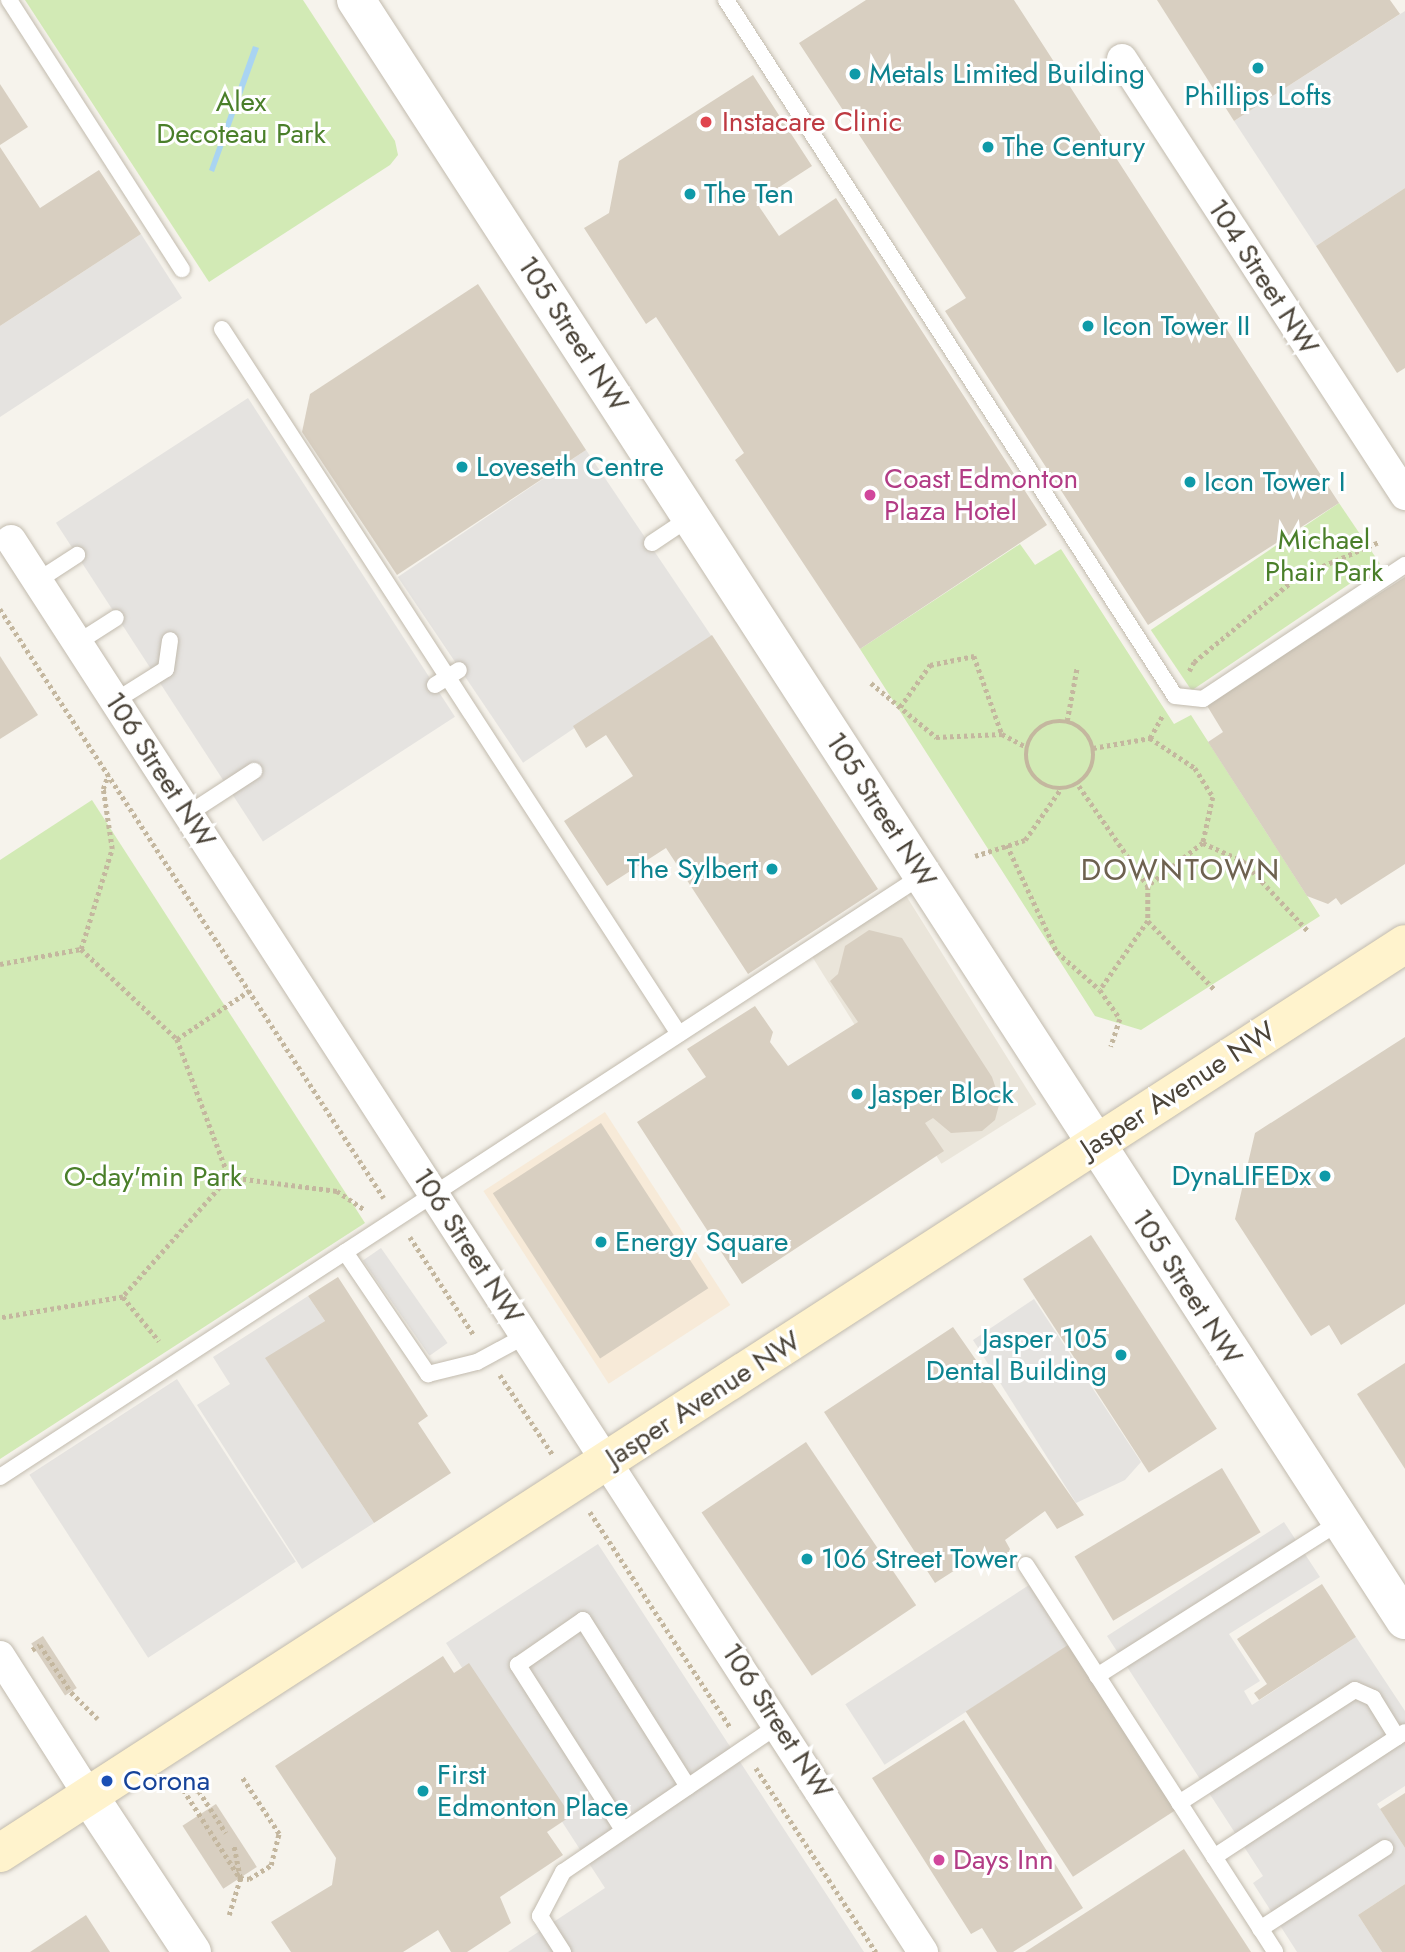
<!DOCTYPE html>
<style>
body{margin:0}
#map{position:relative;width:1405px;height:1952px;overflow:hidden;background:#f6f3ec;font-family:Jost,sans-serif}
div>[style]{position:absolute}
[style*='--x']{left:calc(var(--x)*1px);top:calc(var(--y)*1px);width:calc(var(--w)*1px);rotate:calc(var(--a)*1deg)}
.residential>*{inset:0;background:#eae5da;transform-origin:0 0}
.commercial>*{inset:0;background:#f7ead8;transform-origin:0 0}
.green>*{inset:0;background:#d2eab5;transform-origin:0 0}
.parking>*{inset:0;background:#e5e3e0;transform-origin:0 0}
.water>*{inset:0;background:#a9d4f2}
.building>*{inset:0;background:#d8cfc1;transform-origin:0 0}
.path>*{height:4.5px;margin-top:-2.25px;transform-origin:0;background:repeating-linear-gradient(90deg,#c4b79f 0 3.5px,transparent 0 7px)}
.path>.ring{margin:-2.25px;padding:0;box-sizing:content-box;background:none;border:4.5px solid #c4b79f;border-radius:50%}
.roads{filter:drop-shadow(0 0 2px #c2bbae) drop-shadow(0 0 2px #c2bbae)}
.service>*{height:16px;margin:-8px;padding:0 8px;transform-origin:8px;border-radius:8px;background:#fff}
.minor>*{height:30px;margin:-15px;padding:0 15px;transform-origin:15px;border-radius:15px;background:#fff}
.tertiary>*{height:38px;margin:-19px;padding:0 19px;transform-origin:19px;border-radius:19px;background:#fff}
.secondary>*{height:38px;margin:-19px;padding:0 19px;transform-origin:19px;border-radius:19px;background:#fff3cd}
.dots>*{width:19px;height:19px;translate:-50% -50%;box-sizing:border-box;border:4px solid #fff;border-radius:50%}
span{translate:-50% -50%;white-space:nowrap;text-align:center;line-height:1.15;-webkit-text-stroke:6px #fff;paint-order:stroke}
.culture-label{font-size:28px;color:#0d838f}
.left{translate:0 -50%;text-align:left}
.right{translate:-100% -50%;text-align:right}
.park-label{font-size:28px;color:#4a7f2a}
.health-label{font-size:28px;color:#be3a42}
.street-label{font-size:28px;color:#4b4439}
.hotel-label{font-size:28px;color:#b23c85}
.transit-label{font-size:28px;color:#164399}
.neighbourhood-label{font-size:30px;color:#6e6250;letter-spacing:2px}
</style>
<div id="map">
<div class="residential">
<i style="left:905px;top:894px;width:248px;height:112px;rotate:58deg"></i>
</div>
<div class="commercial">
<i style="left:605px;top:1112px;width:230px;height:145px;rotate:57deg"></i>
</div>
<div class="green">
<i style="clip-path:polygon(25px 0,303px 0,395px 141px,398px 155px,390px 165px,209px 282px)"></i>
<i style="left:1339px;top:503px;width:73px;height:227px;rotate:56deg"></i>
<i style="clip-path:polygon(1020px 544px,1035px 565px,1061px 549px,1174px 724px,1191px 715px,1320px 916px,1141px 1030px,1095px 1016px,860px 649px)"></i>
<i style="clip-path:polygon(92px 800px,365px 1223px,0 1459px,0 860px)"></i>
</div>
<div class="parking">
<i style="clip-path:polygon(1405px 11px,1405px 188px,1316px 246px,1234px 121px)"></i>
<i style="clip-path:polygon(141px 234px,182px 298px,0 417px,0 326px)"></i>
<i style="left:248px;top:398px;width:380px;height:229px;rotate:57deg"></i>
<i style="left:586px;top:450px;width:224px;height:227px;rotate:56deg"></i>
<i style="left:381px;top:1248px;width:116px;height:22px;rotate:55deg"></i>
<i style="clip-path:polygon(308px 1296px,325px 1321px,266px 1359px,374px 1523px,302px 1569px,197px 1405px,230px 1384px,213px 1357px)"></i>
<i style="clip-path:polygon(1034px 1299px,1141px 1462px,1125px 1480px,1076px 1503px,973px 1340px)"></i>
<i style="left:177px;top:1379px;width:218px;height:176px;rotate:57deg"></i>
<i style="clip-path:polygon(1284px 1522px,1320px 1577px,1229px 1634px,1260px 1681px,1244px 1691px,1252px 1705px,1356px 1637px,1405px 1711px,1405px 1786px,1377px 1804px,1405px 1848px,1405px 1884px,1358px 1915px,1382px 1952px,1297px 1952px,1253px 1883px,1263px 1876px,1107px 1636px)"></i>
<i style="clip-path:polygon(598px 1544px,864px 1952px,508px 1952px,605px 1888px,446px 1643px)"></i>
<i style="left:1029px;top:1585px;width:72px;height:219px;rotate:57deg"></i>
</div>
<div class="water">
<i style="clip-path:polygon(253px 46px,259px 48px,214px 172px,209px 170px)"></i>
</div>
<div class="building">
<i style="clip-path:polygon(866px 0,1014px 0,1339px 503px,1148px 625px,945px 311px,966px 298px,799px 43px)"></i>
<i style="clip-path:polygon(1157px 0,1390px 0,1400px 14px,1234px 121px)"></i>
<i style="clip-path:polygon(753px 75px,812px 166px,756px 202px,779px 236px,836px 198px,1047px 525px,860px 649px,735px 460px,744px 453px,656px 317px,646px 324px,584px 228px,609px 213px,619px 161px)"></i>
<i style="clip-path:polygon(0 84px,28px 127px,0 145px)"></i>
<i style="clip-path:polygon(0 147px,40px 208px,99px 170px,141px 234px,0 326px)"></i>
<i style="clip-path:polygon(1405px 188px,1405px 368px,1397px 373px,1316px 246px)"></i>
<i style="clip-path:polygon(478px 284px,586px 450px,397px 575px,302px 432px,310px 394px)"></i>
<i style="clip-path:polygon(1405px 577px,1405px 864px,1341px 905px,1336px 898px,1328px 904px,1307px 896px,1208px 742px,1223px 732px,1206px 704px)"></i>
<i style="clip-path:polygon(712px 635px,878px 889px,748px 974px,666px 848px,607px 886px,564px 821px,633px 776px,606px 735px,586px 748px,573px 726px)"></i>
<i style="clip-path:polygon(0 656px,38px 715px,0 739px)"></i>
<i style="clip-path:polygon(869px 930px,902px 938px,992px 1077px,1000px 1101px,995px 1120px,982px 1131px,951px 1133px,933px 1118px,925px 1123px,944px 1151px,742px 1284px,637px 1122px,706px 1077px,687px 1049px,755px 1006px,773px 1032px,770px 1042px,788px 1066px,858px 1022px,830px 981px,838px 974px,845px 946px)"></i>
<i style="clip-path:polygon(1405px 1037px,1405px 1304px,1341px 1345px,1329px 1325px,1311px 1336px,1235px 1219px,1255px 1133px)"></i>
<i style="left:601px;top:1123px;width:197px;height:129px;rotate:57deg"></i>
<i style="left:1091px;top:1235px;width:231px;height:81px;rotate:57deg"></i>
<i style="clip-path:polygon(338px 1277px,428px 1416px,418px 1423px,451px 1473px,374px 1523px,265px 1358px,325px 1321px,308px 1296px)"></i>
<i style="clip-path:polygon(953px 1327px,1084px 1515px,1057px 1529px,1045px 1511px,1005px 1540px,1010px 1549px,1007px 1556px,998px 1560px,977px 1556px,935px 1583px,824px 1412px)"></i>
<i style="clip-path:polygon(1405px 1363px,1405px 1469px,1357px 1394px)"></i>
<i style="left:806px;top:1442px;width:197px;height:126px;rotate:56deg"></i>
<i style="left:1222px;top:1468px;width:75px;height:172px;rotate:59deg"></i>
<i style="clip-path:polygon(1322px 1584px,1356px 1637px,1259px 1700px,1254px 1693px,1267px 1684px,1237px 1639px)"></i>
<i style="left:43px;top:1636px;width:62px;height:14px;rotate:57deg"></i>
<i style="left:1068px;top:1645px;width:197px;height:122px;rotate:57deg"></i>
<i style="clip-path:polygon(443px 1656px,454px 1673px,469px 1663px,571px 1816px,547px 1832px,563px 1855px,500px 1897px,511px 1923px,467px 1952px,451px 1952px,438px 1930px,403px 1952px,291px 1952px,271px 1922px,332px 1885px,336px 1858px,275px 1766px)"></i>
<i style="clip-path:polygon(964px 1720px,1083px 1908px,1013px 1952px,997px 1952px,982px 1928px,971px 1934px,872px 1778px)"></i>
<i style="clip-path:polygon(1405px 1793px,1405px 1848px,1380px 1809px)"></i>
<i style="left:216px;top:1804px;width:75px;height:40px;rotate:57deg"></i>
<i style="clip-path:polygon(1184px 1849px,1251px 1952px,1025px 1952px)"></i>
<i style="clip-path:polygon(1405px 1884px,1405px 1952px,1382px 1952px,1358px 1915px)"></i>
<i style="clip-path:polygon(86px 1915px,110px 1952px,30px 1952px)"></i>
</div>
<div class="path">
<i style="--x:0;--y:609;--w:703;--a:56.9"></i>
<i style="--x:1189;--y:671;--w:10;--a:-61"></i>
<i style="--x:1194;--y:662;--w:134;--a:-39.5"></i>
<i style="--x:1297;--y:577;--w:89;--a:-23.1"></i>
<i style="--x:871;--y:683;--w:85;--a:39.7"></i>
<i style="--x:936;--y:737;--w:66;--a:-2.6"></i>
<i style="--x:1002;--y:734;--w:27;--a:28"></i>
<i style="--x:900;--y:707;--w:52;--a:-54.5"></i>
<i style="--x:930;--y:665;--w:45;--a:-11.6"></i>
<i style="--x:974;--y:656;--w:83;--a:70.3"></i>
<i style="--x:1067;--y:721;--w:55;--a:-79.5"></i>
<i class="ring" style="left:1026px;top:721px;width:63.5px;height:63.5px"></i>
<i style="--x:1150;--y:738;--w:26;--a:-61"></i>
<i style="--x:1093;--y:748;--w:58;--a:-10"></i>
<i style="--x:1150;--y:738;--w:54;--a:33.7"></i>
<i style="--x:1195;--y:768;--w:34;--a:58"></i>
<i style="--x:1213;--y:797;--w:47;--a:102.3"></i>
<i style="--x:1203;--y:843;--w:70;--a:142"></i>
<i style="--x:1079;--y:786;--w:121;--a:55.4"></i>
<i style="--x:1148;--y:886;--w:35;--a:90"></i>
<i style="--x:1148;--y:921;--w:84;--a:124.8"></i>
<i style="--x:1100;--y:990;--w:35;--a:55"></i>
<i style="--x:1120;--y:1019;--w:29;--a:108"></i>
<i style="--x:1203;--y:843;--w:44;--a:24.2"></i>
<i style="--x:1243;--y:861;--w:97;--a:47.1"></i>
<i style="--x:1007;--y:845;--w:118;--a:65"></i>
<i style="--x:1057;--y:952;--w:57;--a:41.5"></i>
<i style="--x:975;--y:856;--w:52;--a:-17.7"></i>
<i style="--x:1025;--y:840;--w:61;--a:-55"></i>
<i style="--x:1148;--y:921;--w:96;--a:45.8"></i>
<i style="--x:81;--y:949;--w:105;--a:-72.8"></i>
<i style="--x:112;--y:849;--w:61;--a:-98.5"></i>
<i style="--x:103;--y:789;--w:15;--a:-70"></i>
<i style="--x:0;--y:964;--w:82;--a:-10.5"></i>
<i style="--x:81;--y:949;--w:132;--a:43.2"></i>
<i style="--x:177;--y:1039;--w:147;--a:69.4"></i>
<i style="--x:229;--y:1177;--w:160;--a:131.5"></i>
<i style="--x:123;--y:1297;--w:125;--a:170.3"></i>
<i style="--x:177;--y:1039;--w:87;--a:-33.7"></i>
<i style="--x:229;--y:1177;--w:109;--a:7.4"></i>
<i style="--x:337;--y:1191;--w:34;--a:34"></i>
<i style="--x:410;--y:1237;--w:117;--a:56.9"></i>
<i style="--x:123;--y:1297;--w:57;--a:50.7"></i>
<i style="--x:500;--y:1375;--w:96;--a:56.5"></i>
<i style="--x:590;--y:1512;--w:258;--a:56.9"></i>
<i style="--x:32;--y:1650;--w:9;--a:-32"></i>
<i style="--x:40;--y:1645;--w:56;--a:56.6"></i>
<i style="--x:71;--y:1692;--w:38;--a:45"></i>
<i style="--x:756;--y:1768;--w:220;--a:56.9"></i>
<i style="--x:176;--y:1778;--w:119;--a:57.4"></i>
<i style="--x:182;--y:1787;--w:17;--a:13"></i>
<i style="--x:199;--y:1791;--w:50;--a:57.3"></i>
<i style="--x:240;--y:1878;--w:9;--a:6"></i>
<i style="--x:249;--y:1879;--w:26;--a:-32"></i>
<i style="--x:271;--y:1865;--w:32;--a:-76"></i>
<i style="--x:279;--y:1834;--w:69;--a:-123.2"></i>
<i style="--x:229;--y:1915;--w:39;--a:-73"></i>
<i style="--x:240;--y:1878;--w:33;--a:-101"></i>
</div>
<div class="roads">
<div class="service">
<i style="--x:9;--y:0;--w:320;--a:57.3"></i>
<i style="--x:726;--y:0;--w:828;--a:57.17"></i>
<i style="--x:1175;--y:696;--w:28;--a:6"></i>
<i style="--x:1203;--y:699;--w:242;--a:-33.6"></i>
<i style="--x:222;--y:329;--w:840;--a:57.05"></i>
<i style="--x:652;--y:543;--w:47;--a:-33.7"></i>
<i style="--x:37;--y:581;--w:48;--a:-33"></i>
<i style="--x:77;--y:643;--w:46;--a:-32.7"></i>
<i style="--x:435;--y:685;--w:28;--a:-32"></i>
<i style="--x:115;--y:701;--w:60;--a:-32.1"></i>
<i style="--x:166;--y:669;--w:29;--a:-82"></i>
<i style="--x:188;--y:814;--w:79;--a:-33.1"></i>
<i style="--x:345;--y:1252;--w:148;--a:55.8"></i>
<i style="--x:428;--y:1374;--w:50;--a:-13.8"></i>
<i style="--x:477;--y:1362;--w:57;--a:-28.4"></i>
<i style="--x:0;--y:1477;--w:1102;--a:-33.11"></i>
<i style="--x:1026;--y:1565;--w:460;--a:57.2"></i>
<i style="--x:1097;--y:1676;--w:288;--a:-32.4"></i>
<i style="--x:1179;--y:1803;--w:209;--a:-32.7"></i>
<i style="--x:1355;--y:1690;--w:20;--a:24"></i>
<i style="--x:1373;--y:1698;--w:46;--a:58.4"></i>
<i style="--x:623;--y:1830;--w:196;--a:-122.5"></i>
<i style="--x:518;--y:1665;--w:79;--a:-34.7"></i>
<i style="--x:583;--y:1620;--w:197;--a:57.8"></i>
<i style="--x:1214;--y:1857;--w:228;--a:-33.2"></i>
<i style="--x:1260;--y:1929;--w:149;--a:-32.9"></i>
<i style="--x:563;--y:1952;--w:43;--a:-122.6"></i>
<i style="--x:540;--y:1916;--w:50;--a:-62.4"></i>
<i style="--x:563;--y:1872;--w:263;--a:-34.3"></i>
</div>
<div class="minor">
<i style="--x:1122;--y:59;--w:520;--a:57.01"></i>
<i style="--x:11;--y:540;--w:1681;--a:57.14"></i>
<i style="--x:0;--y:1656;--w:166;--a:57.6"></i>
</div>
<div class="tertiary">
<i style="--x:356;--y:0;--w:1930;--a:57.08"></i>
<i style="--x:89;--y:1796;--w:187;--a:56.6"></i>
</div>
<div class="secondary">
<i style="--x:0;--y:1853;--w:1673;--a:-32.9"></i>
</div>
</div>
<div class="dots">
<i style="left:1258px;top:68px;background:#0f9aa8"></i>
<i style="left:855px;top:74px;background:#0f9aa8"></i>
<i style="left:706px;top:122px;background:#e0444e"></i>
<i style="left:988px;top:147px;background:#0f9aa8"></i>
<i style="left:690px;top:194px;background:#0f9aa8"></i>
<i style="left:1088px;top:326px;background:#0f9aa8"></i>
<i style="left:462px;top:467px;background:#0f9aa8"></i>
<i style="left:1190px;top:482px;background:#0f9aa8"></i>
<i style="left:870px;top:495px;background:#d1479c"></i>
<i style="left:772px;top:869px;background:#0f9aa8"></i>
<i style="left:857px;top:1094px;background:#0f9aa8"></i>
<i style="left:1325px;top:1176px;background:#0f9aa8"></i>
<i style="left:601px;top:1242px;background:#0f9aa8"></i>
<i style="left:1121px;top:1355px;background:#0f9aa8"></i>
<i style="left:807px;top:1559px;background:#0f9aa8"></i>
<i style="left:107px;top:1781px;background:#1a4fb4"></i>
<i style="left:423px;top:1791px;background:#0f9aa8"></i>
<i style="left:939px;top:1860px;background:#d1479c"></i>
</div>
<div class="culture-label">
<span class="left" style="left:869px;top:74px">Metals Limited Building</span>
<span style="left:1258px;top:96px">Phillips Lofts</span>
<span class="left" style="left:1002px;top:147px">The Century</span>
<span class="left" style="left:704px;top:194px">The Ten</span>
<span class="left" style="left:1102px;top:326px">Icon Tower II</span>
<span class="left" style="left:476px;top:467px">Loveseth Centre</span>
<span class="left" style="left:1204px;top:482px">Icon Tower I</span>
<span class="right" style="left:758px;top:869px">The Sylbert</span>
<span class="left" style="left:871px;top:1094px">Jasper Block</span>
<span class="right" style="left:1311px;top:1176px">DynaLIFEDx</span>
<span class="left" style="left:615px;top:1242px">Energy Square</span>
<span class="right" style="left:1107px;top:1355px">Jasper 105<br>Dental Building</span>
<span class="left" style="left:821px;top:1559px">106 Street Tower</span>
<span class="left" style="left:437px;top:1791px">First<br>Edmonton Place</span>
</div>
<div class="park-label">
<span style="left:241px;top:118px">Alex<br>Decoteau Park</span>
<span style="left:1324px;top:556px">Michael<br>Phair Park</span>
<span style="left:153px;top:1177px">O-day'min Park</span>
</div>
<div class="health-label">
<span class="left" style="left:722px;top:122px">Instacare Clinic</span>
</div>
<div class="street-label">
<span style="left:1263px;top:277px;rotate:57deg">104 Street NW</span>
<span style="left:573px;top:334px;rotate:57deg">105 Street NW</span>
<span style="left:160px;top:770px;rotate:57deg">106 Street NW</span>
<span style="left:881px;top:810px;rotate:57deg">105 Street NW</span>
<span style="left:1178px;top:1090px;rotate:-33deg">Jasper Avenue NW</span>
<span style="left:468px;top:1246px;rotate:57deg">106 Street NW</span>
<span style="left:1187px;top:1287px;rotate:57deg">105 Street NW</span>
<span style="left:703px;top:1399px;rotate:-33deg">Jasper Avenue NW</span>
<span style="left:777px;top:1721px;rotate:57deg">106 Street NW</span>
</div>
<div class="hotel-label">
<span class="left" style="left:884px;top:495px">Coast Edmonton<br>Plaza Hotel</span>
<span class="left" style="left:953px;top:1860px">Days Inn</span>
</div>
<div class="transit-label">
<span class="left" style="left:123px;top:1781px">Corona</span>
</div>
<div class="neighbourhood-label">
<span style="left:1181px;top:870px">DOWNTOWN</span>
</div>
</div>
